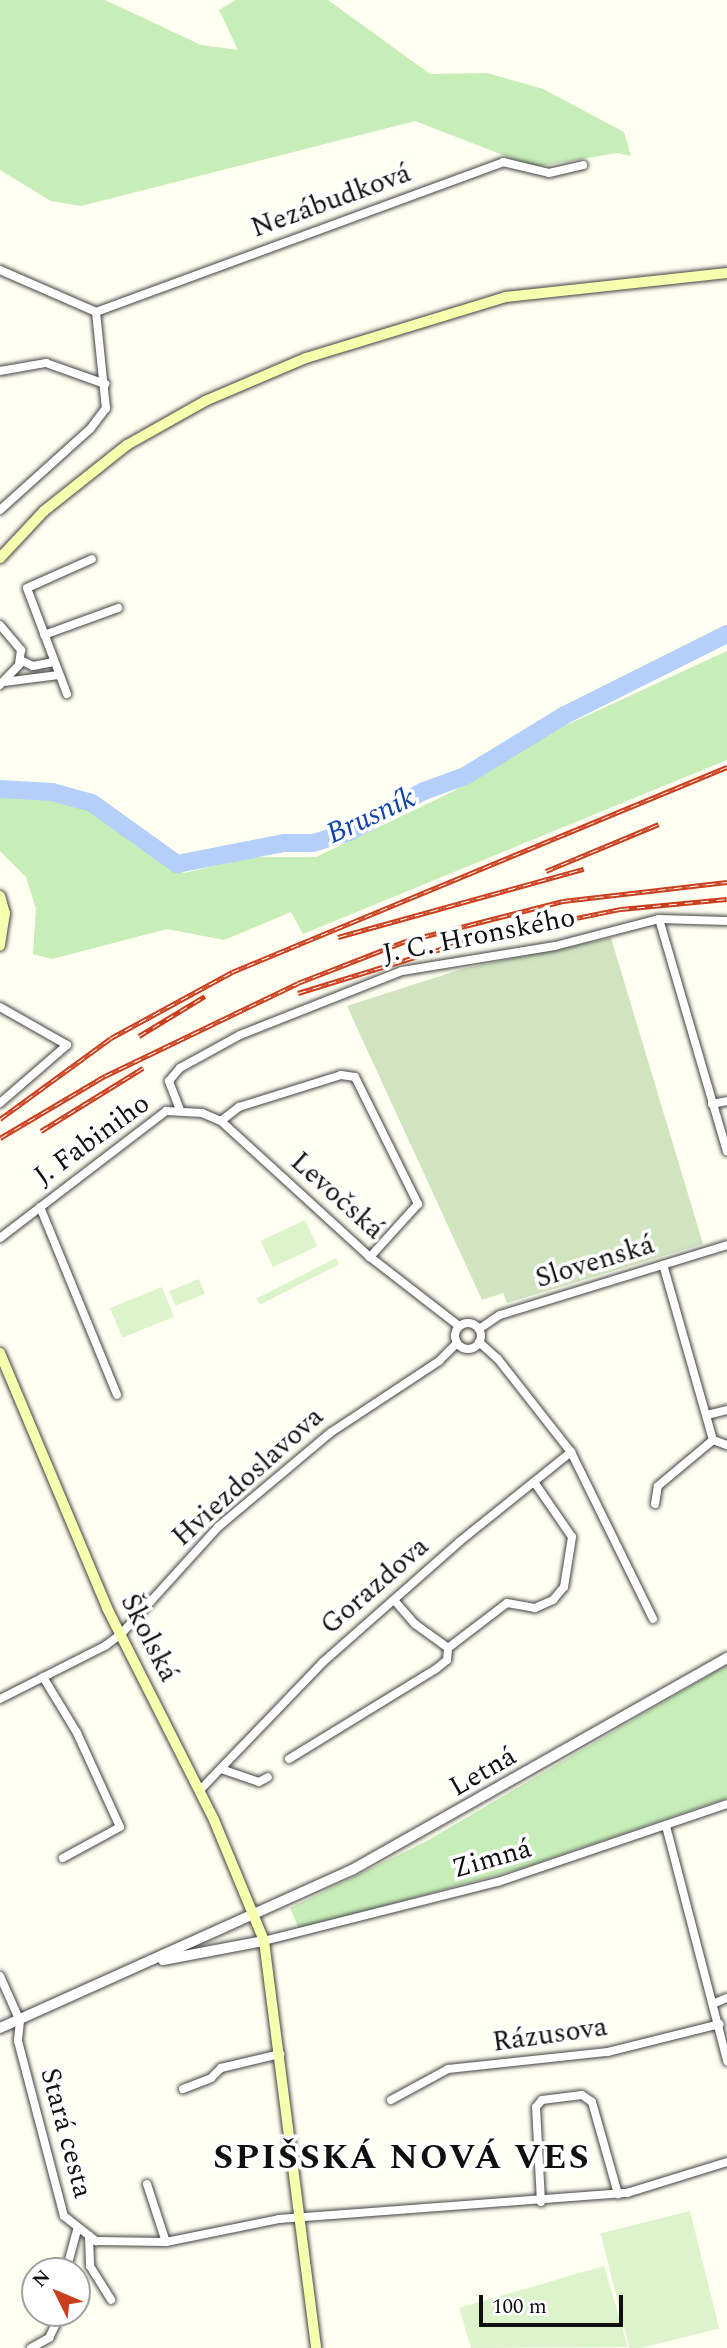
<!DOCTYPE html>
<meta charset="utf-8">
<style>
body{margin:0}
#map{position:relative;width:727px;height:2348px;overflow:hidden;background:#fffff2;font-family:Spectral,serif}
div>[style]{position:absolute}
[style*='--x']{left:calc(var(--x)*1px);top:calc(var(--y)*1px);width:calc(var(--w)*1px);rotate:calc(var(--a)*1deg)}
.green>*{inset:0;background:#c7edb8}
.cemetery>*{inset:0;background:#d0e4c0}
.pitch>*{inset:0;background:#dcf3cb;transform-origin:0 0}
.river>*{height:18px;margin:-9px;padding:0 9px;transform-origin:9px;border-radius:9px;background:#b3cffa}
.roads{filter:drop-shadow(0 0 2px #434343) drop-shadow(0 0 2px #434343)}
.minor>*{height:8px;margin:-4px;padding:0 4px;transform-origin:4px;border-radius:4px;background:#fff}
.minor>.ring{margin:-4px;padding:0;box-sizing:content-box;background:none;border:8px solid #fff;border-radius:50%}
.tertiary>*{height:10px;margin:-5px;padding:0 5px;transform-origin:5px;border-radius:5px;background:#fff}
.secondary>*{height:10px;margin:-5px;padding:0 5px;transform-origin:5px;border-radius:5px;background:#f5ffad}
.rail>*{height:5px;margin-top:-2.5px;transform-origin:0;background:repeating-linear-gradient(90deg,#fff 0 8px,#ca3d1d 0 16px);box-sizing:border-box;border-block:2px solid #ca3d1d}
span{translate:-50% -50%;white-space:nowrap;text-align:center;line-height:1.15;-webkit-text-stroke:7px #fff;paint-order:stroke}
.street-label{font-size:28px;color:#101010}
.water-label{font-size:30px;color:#0f43ab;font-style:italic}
.district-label{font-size:35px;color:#101010;font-weight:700;letter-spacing:2px}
.north{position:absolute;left:21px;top:2257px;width:70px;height:70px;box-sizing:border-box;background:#fff;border:2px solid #9f9f9f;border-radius:50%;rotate:313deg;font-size:19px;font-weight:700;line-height:28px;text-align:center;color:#101010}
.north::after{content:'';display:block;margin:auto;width:24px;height:32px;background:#ca3d1d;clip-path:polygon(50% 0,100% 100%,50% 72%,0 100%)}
.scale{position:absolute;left:479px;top:2295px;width:144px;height:32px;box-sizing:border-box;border:4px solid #101010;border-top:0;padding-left:9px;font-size:21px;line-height:24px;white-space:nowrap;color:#101010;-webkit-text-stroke:5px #fff;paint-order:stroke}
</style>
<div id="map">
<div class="green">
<i style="clip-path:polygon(0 0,105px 0,201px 45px,238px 50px,219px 10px,235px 0,328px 0,430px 74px,487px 73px,543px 89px,624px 132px,631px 156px,617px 153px,534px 167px,415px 121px,81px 206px,51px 201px,0 170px)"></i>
<i style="clip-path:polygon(727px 651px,727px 760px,303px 934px,291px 912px,224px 940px,167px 929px,52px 959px,33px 954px,36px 909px,26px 877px,0 851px,0 796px,81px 800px,184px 873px,253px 857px,316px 857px,452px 792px,560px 728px)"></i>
<i style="clip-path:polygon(727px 1665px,727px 1798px,519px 1869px,299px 1929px,290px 1908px,425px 1842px)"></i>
</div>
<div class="cemetery">
<i style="clip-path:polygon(611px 938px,703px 1244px,507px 1303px,503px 1293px,482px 1300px,347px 1006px,462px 969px)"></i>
</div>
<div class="pitch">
<i style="left:305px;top:1220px;width:29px;height:49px;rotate:65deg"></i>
<i style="left:336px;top:1258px;width:7px;height:89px;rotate:63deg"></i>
<i style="left:199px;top:1279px;width:16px;height:32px;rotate:68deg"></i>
<i style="left:162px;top:1287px;width:32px;height:56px;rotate:68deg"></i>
<i style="left:690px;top:2211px;width:121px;height:92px;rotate:76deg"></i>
<i style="clip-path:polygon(604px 2266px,628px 2347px,471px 2348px,459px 2308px)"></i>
</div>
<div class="river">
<i style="--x:0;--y:789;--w:52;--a:3.3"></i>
<i style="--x:52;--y:792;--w:41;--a:15.4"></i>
<i style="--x:92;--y:803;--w:105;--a:35.7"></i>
<i style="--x:177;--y:864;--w:109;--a:-11.1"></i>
<i style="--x:284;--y:843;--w:29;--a:0"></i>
<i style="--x:313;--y:843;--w:38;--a:-17"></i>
<i style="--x:349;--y:832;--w:85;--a:-28.7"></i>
<i style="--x:424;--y:791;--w:44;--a:-20.1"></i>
<i style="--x:465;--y:776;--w:117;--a:-31.4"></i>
<i style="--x:565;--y:715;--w:181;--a:-26.6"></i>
</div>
<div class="roads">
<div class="minor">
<i style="--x:0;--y:270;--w:105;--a:23.6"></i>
<i style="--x:96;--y:312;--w:97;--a:84.1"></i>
<i style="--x:106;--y:408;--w:26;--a:127"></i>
<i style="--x:90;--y:429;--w:121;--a:138"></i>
<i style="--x:96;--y:312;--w:434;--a:-20.2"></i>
<i style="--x:503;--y:162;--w:47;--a:13.4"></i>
<i style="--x:549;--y:173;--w:35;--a:-13"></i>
<i style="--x:0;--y:371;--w:47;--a:-9.9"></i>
<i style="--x:46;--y:363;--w:63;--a:19.6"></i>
<i style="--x:0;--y:625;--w:33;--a:50"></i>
<i style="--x:21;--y:650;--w:15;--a:98"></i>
<i style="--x:19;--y:665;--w:28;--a:134"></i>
<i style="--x:44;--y:635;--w:79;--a:-20"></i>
<i style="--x:20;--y:660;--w:14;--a:25"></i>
<i style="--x:33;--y:666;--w:21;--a:-11"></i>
<i style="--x:4;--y:682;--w:55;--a:-7.3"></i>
<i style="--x:67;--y:694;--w:113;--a:-110.7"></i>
<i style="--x:27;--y:588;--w:71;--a:-24"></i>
<i style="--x:659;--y:919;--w:242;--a:73.7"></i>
<i style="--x:0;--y:1007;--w:77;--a:29.6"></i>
<i style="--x:67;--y:1045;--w:89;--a:139.1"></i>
<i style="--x:712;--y:1104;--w:15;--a:-11"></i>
<i style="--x:180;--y:1110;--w:31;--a:-111"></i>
<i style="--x:169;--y:1081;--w:17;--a:-50"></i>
<i style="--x:180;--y:1068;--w:68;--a:-28.8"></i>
<i style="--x:240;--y:1035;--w:174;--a:-21.6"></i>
<i style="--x:402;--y:971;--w:155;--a:-9.3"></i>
<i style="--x:555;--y:946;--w:107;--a:-14.6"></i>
<i style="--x:659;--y:919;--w:68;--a:1.7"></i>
<i style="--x:221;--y:1121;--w:23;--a:-38"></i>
<i style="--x:239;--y:1107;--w:107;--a:-17.4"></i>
<i style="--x:341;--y:1075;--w:14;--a:8"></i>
<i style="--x:355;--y:1077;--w:142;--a:63.6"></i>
<i style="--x:418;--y:1204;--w:72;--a:132.2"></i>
<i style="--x:40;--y:1207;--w:203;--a:67.7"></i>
<i style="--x:0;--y:1238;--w:209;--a:-37.4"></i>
<i style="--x:166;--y:1111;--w:36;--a:3"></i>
<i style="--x:202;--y:1113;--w:21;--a:23"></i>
<i style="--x:221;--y:1121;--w:202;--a:42.4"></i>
<i style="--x:370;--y:1257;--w:113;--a:37.8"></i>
<i class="ring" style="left:455px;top:1323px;width:18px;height:18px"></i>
<i style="--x:479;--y:1329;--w:25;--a:-34"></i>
<i style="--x:500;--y:1315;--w:238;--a:-17.1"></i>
<i style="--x:479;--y:1342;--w:25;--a:42"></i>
<i style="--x:498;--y:1359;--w:118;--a:51.9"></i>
<i style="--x:571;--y:1452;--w:186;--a:63.8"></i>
<i style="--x:707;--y:1415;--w:21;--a:-14"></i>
<i style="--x:713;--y:1440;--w:15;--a:20"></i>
<i style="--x:655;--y:1504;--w:18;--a:-81"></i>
<i style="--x:658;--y:1486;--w:72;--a:-39.9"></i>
<i style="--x:713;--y:1440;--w:182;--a:-105.9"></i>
<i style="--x:394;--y:1600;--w:32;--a:49"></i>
<i style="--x:415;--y:1624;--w:41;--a:36"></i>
<i style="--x:448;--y:1648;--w:74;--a:-37.3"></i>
<i style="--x:507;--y:1603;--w:28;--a:10"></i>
<i style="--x:535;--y:1608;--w:20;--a:-24"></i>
<i style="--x:553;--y:1600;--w:17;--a:-50"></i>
<i style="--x:564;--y:1587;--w:51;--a:-80.9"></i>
<i style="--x:572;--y:1537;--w:67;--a:-124.6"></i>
<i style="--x:43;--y:1677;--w:66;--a:58.7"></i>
<i style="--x:77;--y:1733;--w:103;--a:65.4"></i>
<i style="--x:120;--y:1827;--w:65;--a:151.5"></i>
<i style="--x:0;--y:1699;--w:118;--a:-26.8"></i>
<i style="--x:105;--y:1646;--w:21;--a:-37"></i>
<i style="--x:122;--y:1633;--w:143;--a:-47.8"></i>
<i style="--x:218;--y:1527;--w:146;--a:-40"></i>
<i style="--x:330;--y:1433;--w:131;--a:-33.4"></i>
<i style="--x:439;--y:1361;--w:25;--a:-45"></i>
<i style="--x:289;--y:1759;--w:172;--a:-31.5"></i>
<i style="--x:436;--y:1669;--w:14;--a:-39"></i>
<i style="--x:447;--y:1660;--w:12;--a:-85"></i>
<i style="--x:224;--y:1770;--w:37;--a:19"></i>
<i style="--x:259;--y:1782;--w:10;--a:-29"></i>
<i style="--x:200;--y:1790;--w:178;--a:-46.1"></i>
<i style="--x:323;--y:1662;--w:181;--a:-41.4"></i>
<i style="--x:459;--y:1542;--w:144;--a:-38.8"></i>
<i style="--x:666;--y:1826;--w:243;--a:75.4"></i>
<i style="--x:264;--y:1941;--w:241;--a:-14.2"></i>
<i style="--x:498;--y:1882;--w:242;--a:-18.8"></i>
<i style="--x:0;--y:1976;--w:49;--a:66"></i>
<i style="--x:20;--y:2021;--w:20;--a:96"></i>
<i style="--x:18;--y:2041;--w:181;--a:75.3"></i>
<i style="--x:64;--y:2216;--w:41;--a:38"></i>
<i style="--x:96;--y:2241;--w:70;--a:0.8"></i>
<i style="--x:166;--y:2242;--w:115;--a:-11.5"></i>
<i style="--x:279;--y:2219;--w:349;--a:-4.3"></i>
<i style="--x:627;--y:2193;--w:105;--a:-17.2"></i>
<i style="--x:715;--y:2003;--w:13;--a:-23"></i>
<i style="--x:183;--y:2089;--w:30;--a:-21"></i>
<i style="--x:211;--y:2078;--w:14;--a:-45"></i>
<i style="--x:221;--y:2068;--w:61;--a:-13.3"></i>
<i style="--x:391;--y:2100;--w:65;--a:-28.5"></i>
<i style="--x:448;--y:2069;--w:161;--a:-6.1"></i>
<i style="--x:608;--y:2052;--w:115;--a:-14"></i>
<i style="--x:147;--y:2184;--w:61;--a:71.9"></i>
<i style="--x:541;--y:2202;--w:95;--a:-93"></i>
<i style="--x:536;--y:2107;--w:9;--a:-49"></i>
<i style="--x:542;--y:2100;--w:40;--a:-7.1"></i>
<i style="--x:582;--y:2095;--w:12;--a:35"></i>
<i style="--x:592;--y:2102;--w:96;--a:74.2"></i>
<i style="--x:89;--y:2236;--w:30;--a:88"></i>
<i style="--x:90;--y:2266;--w:40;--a:58"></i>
<i style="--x:66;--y:2271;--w:42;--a:-75"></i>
<i style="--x:31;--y:2348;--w:21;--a:-29"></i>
<i style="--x:49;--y:2338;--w:28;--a:-64"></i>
</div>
<div class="tertiary">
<i style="--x:163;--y:1960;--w:103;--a:-10.7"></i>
<i style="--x:0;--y:2028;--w:386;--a:-24.2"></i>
<i style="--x:352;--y:1870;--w:431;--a:-29.5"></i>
</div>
<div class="secondary">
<i style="--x:0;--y:558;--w:64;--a:-46.9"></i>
<i style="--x:44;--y:511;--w:106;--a:-38.5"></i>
<i style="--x:127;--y:445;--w:90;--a:-29.4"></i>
<i style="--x:205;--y:401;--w:110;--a:-23.1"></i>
<i style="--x:306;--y:358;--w:209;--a:-17"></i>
<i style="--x:506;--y:297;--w:222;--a:-6.2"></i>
<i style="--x:0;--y:896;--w:18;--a:74"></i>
<i style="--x:5;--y:913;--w:33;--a:99"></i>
<i style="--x:0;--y:1353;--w:277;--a:67.2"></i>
<i style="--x:107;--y:1608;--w:237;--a:63.2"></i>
<i style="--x:214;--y:1820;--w:131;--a:67.5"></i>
<i style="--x:264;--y:1941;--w:410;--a:82.7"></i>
</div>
</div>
<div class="rail">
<i style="--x:546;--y:871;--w:122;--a:-22.6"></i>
<i style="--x:338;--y:937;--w:255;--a:-15.5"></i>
<i style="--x:298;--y:993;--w:183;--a:-17.1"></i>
<i style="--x:473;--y:939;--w:151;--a:-11.5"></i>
<i style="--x:621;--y:909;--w:106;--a:-5.4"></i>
<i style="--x:139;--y:1036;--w:77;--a:-31.2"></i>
<i style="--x:0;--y:1119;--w:137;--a:-36.1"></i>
<i style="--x:111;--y:1038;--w:138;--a:-28.6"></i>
<i style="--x:232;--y:972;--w:536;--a:-22.5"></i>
<i style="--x:41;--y:1131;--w:120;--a:-31.7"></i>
<i style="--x:0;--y:1138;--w:122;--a:-30.6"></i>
<i style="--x:105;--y:1076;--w:214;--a:-25.7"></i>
<i style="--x:298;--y:983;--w:116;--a:-21.3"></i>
<i style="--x:406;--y:941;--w:162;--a:-14.3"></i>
<i style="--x:563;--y:901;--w:165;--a:-6.6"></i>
</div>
<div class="street-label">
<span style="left:331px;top:201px;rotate:-20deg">Nezábudková</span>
<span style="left:479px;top:936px;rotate:-11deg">J. C. Hronského</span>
<span style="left:92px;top:1140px;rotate:-36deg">J. Fabiniho</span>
<span style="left:337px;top:1196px;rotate:42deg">Levočská</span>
<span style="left:595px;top:1262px;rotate:-17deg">Slovenská</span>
<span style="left:248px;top:1477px;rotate:-42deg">Hviezdoslavova</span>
<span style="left:375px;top:1586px;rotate:-41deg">Gorazdova</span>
<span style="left:149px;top:1638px;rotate:63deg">Školská</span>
<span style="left:483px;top:1772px;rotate:-30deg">Letná</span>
<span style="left:492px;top:1859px;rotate:-16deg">Zimná</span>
<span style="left:550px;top:2035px;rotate:-8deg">Rázusova</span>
<span style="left:66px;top:2133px;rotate:75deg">Stará cesta</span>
</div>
<div class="water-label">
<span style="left:371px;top:816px;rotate:-25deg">Brusník</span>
</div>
<div class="district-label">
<span style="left:402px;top:2158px">SPIŠSKÁ NOVÁ VES</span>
</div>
<div class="north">N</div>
<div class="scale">100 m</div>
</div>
